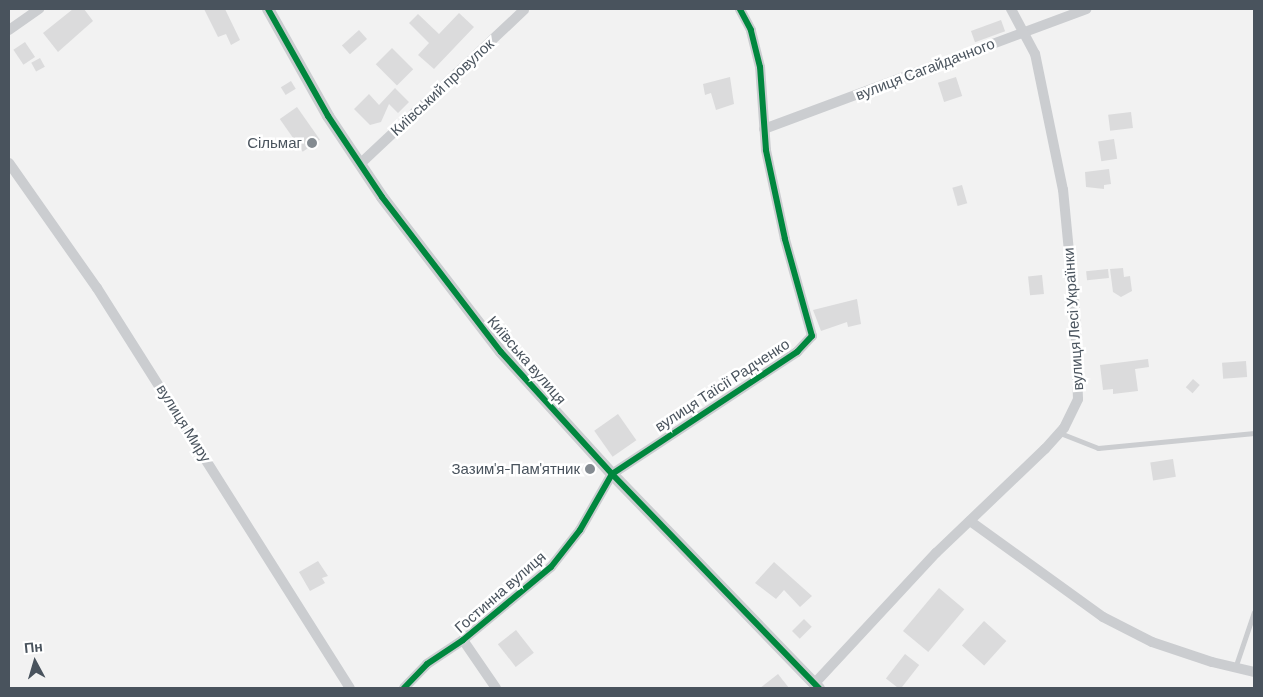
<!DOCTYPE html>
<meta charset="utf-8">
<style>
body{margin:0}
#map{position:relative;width:1263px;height:697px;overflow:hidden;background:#f2f2f2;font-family:Barlow,sans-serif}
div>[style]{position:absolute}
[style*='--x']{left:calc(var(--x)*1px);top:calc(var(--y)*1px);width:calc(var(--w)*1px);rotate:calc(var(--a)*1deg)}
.building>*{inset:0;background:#dbdbdc;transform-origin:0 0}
.service>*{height:5px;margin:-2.5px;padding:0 2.5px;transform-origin:2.5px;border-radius:2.5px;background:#cbcdd0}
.minor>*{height:10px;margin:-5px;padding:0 5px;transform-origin:5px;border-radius:5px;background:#cbcdd0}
.tertiary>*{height:12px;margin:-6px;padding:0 6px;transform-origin:6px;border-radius:6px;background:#cbcdd0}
.cycleway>*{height:6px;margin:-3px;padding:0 3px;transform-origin:3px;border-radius:3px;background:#00873e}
.dots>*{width:14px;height:14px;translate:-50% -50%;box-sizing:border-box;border:2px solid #fff;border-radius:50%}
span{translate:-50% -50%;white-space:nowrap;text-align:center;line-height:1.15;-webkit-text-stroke:5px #fff;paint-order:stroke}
.street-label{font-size:15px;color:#49535d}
.poi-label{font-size:15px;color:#49535d}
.right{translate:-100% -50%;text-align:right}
.frame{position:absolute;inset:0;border:10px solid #49535d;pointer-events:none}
.north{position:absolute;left:10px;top:637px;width:50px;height:50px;-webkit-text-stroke:4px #fff;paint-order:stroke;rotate:354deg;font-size:14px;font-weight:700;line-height:20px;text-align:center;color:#49535d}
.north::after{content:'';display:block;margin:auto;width:18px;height:22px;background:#49535d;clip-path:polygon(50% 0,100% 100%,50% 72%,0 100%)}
</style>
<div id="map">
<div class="building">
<i style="clip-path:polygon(73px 9px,84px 9px,93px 21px,58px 52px,43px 33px)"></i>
<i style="clip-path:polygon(204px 9px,225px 9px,240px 40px,231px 45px,226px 34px,218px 37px)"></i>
<i style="clip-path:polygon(459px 13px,474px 27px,434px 69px,418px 55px,429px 43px,409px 23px,418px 14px,439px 34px)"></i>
<i style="left:1001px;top:20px;width:12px;height:32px;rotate:70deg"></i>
<i style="left:359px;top:30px;width:12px;height:23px;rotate:48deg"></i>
<i style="left:25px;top:42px;width:18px;height:14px;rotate:56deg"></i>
<i style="left:392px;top:48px;width:30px;height:23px;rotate:45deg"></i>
<i style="left:40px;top:58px;width:10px;height:10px;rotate:61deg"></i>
<i style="clip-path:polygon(730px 77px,734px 104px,716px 110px,711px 93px,705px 95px,703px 84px)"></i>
<i style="left:956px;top:77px;width:20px;height:19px;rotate:72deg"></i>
<i style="left:291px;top:81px;width:9px;height:12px;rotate:58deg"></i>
<i style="clip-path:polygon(395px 88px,409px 102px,398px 113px,389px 104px,381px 122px,370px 125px,354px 109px,369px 94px,379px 105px)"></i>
<i style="left:297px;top:107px;width:40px;height:21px;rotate:55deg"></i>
<i style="left:1131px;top:112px;width:16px;height:23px;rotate:83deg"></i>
<i style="left:1114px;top:139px;width:20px;height:16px;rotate:81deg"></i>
<i style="clip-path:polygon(1109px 169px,1111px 184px,1104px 185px,1104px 189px,1086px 187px,1085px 172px)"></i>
<i style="left:962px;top:185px;width:19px;height:10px;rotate:74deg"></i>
<i style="clip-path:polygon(1123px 268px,1124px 277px,1130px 276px,1132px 291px,1121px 297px,1113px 292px,1110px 269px)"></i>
<i style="left:1108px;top:269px;width:9px;height:22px;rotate:84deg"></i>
<i style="left:1042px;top:275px;width:19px;height:14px;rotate:84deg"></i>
<i style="clip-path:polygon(857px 299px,861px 324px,848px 327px,847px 322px,821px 331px,813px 310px)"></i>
<i style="clip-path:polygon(1148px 359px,1149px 367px,1135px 369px,1138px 391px,1113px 394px,1113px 389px,1103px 390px,1100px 365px)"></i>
<i style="left:1246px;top:361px;width:16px;height:24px;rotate:86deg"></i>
<i style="left:1193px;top:379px;width:9px;height:11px;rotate:41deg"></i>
<i style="left:618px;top:414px;width:32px;height:29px;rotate:55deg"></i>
<i style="left:1173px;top:459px;width:18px;height:23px;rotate:81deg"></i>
<i style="clip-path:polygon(318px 561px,328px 576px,322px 578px,325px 583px,310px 591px,299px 572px)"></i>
<i style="clip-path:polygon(774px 562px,812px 596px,800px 607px,784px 590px,776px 599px,755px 583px)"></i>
<i style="left:939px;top:588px;width:33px;height:56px;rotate:40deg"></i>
<i style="left:804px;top:619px;width:11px;height:17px;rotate:45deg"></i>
<i style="left:984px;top:621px;width:30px;height:33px;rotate:42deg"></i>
<i style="left:516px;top:630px;width:29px;height:23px;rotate:52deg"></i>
<i style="left:905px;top:654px;width:18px;height:31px;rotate:38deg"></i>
<i style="clip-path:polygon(778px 674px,789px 688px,760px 688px)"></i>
</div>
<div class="service">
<i style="--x:1060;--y:433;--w:41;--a:21.5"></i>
<i style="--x:1098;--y:448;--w:157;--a:-5.5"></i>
<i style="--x:1235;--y:668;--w:59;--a:-71.3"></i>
</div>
<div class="minor">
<i style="--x:9;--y:30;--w:37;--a:-35"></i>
<i style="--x:764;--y:129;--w:344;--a:-20.4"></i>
<i style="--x:9;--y:163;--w:153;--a:54.9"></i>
<i style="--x:97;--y:288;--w:473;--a:57.7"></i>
<i style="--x:360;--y:164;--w:225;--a:-43.2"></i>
<i style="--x:970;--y:521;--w:164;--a:35.8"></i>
<i style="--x:1103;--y:617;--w:55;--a:27"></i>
<i style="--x:1152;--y:642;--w:63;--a:18.4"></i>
<i style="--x:1212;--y:662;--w:43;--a:13.4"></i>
<i style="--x:463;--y:640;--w:58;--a:55.5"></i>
<i style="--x:815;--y:683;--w:178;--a:-47.1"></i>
<i style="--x:936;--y:553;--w:151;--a:-43.7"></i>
<i style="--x:1045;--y:449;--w:28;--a:-48"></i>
<i style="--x:1064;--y:428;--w:32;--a:-64"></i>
<i style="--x:1078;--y:399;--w:85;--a:-92"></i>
<i style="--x:1075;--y:314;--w:125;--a:-95.5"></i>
<i style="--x:1063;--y:190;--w:139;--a:-101.6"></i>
<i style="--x:1035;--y:54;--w:51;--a:-118.1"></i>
<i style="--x:404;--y:688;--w:33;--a:-46"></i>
<i style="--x:427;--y:664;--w:43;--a:-33.7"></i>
<i style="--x:463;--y:640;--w:114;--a:-39.7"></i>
<i style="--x:551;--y:567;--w:47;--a:-51.9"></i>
<i style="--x:580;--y:530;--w:64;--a:-60.3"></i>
<i style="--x:612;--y:474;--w:222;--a:-33.4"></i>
<i style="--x:797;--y:352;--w:22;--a:-47"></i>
<i style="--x:812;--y:336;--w:101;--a:-105.6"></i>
<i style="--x:785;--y:239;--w:91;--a:-102.1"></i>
<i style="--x:766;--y:150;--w:83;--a:-94.1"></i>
<i style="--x:760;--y:67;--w:38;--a:-104"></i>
<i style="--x:751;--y:30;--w:24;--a:-118"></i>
</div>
<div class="tertiary">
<i style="--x:268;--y:9;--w:123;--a:60.7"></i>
<i style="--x:328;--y:116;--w:97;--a:56.3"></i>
<i style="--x:382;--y:197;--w:195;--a:52.5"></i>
<i style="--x:501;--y:352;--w:165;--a:47.7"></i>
<i style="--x:612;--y:474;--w:298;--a:46"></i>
</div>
<div class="cycleway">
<i style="--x:268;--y:9;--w:123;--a:60.7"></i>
<i style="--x:328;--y:116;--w:97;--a:56.3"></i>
<i style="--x:382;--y:197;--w:195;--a:52.5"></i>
<i style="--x:501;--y:352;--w:165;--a:47.7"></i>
<i style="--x:612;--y:474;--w:298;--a:46"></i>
<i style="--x:404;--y:688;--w:33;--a:-46"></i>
<i style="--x:427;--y:664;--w:43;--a:-33.7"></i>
<i style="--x:463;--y:640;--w:114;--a:-39.7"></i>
<i style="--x:551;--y:567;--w:47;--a:-51.9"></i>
<i style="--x:580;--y:530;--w:64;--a:-60.3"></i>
<i style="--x:612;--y:474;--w:222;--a:-33.4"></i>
<i style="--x:797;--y:352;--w:22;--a:-47"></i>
<i style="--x:812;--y:336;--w:101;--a:-105.6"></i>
<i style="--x:785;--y:239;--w:91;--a:-102.1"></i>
<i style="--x:766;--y:150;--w:83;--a:-94.1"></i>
<i style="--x:760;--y:67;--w:38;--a:-104"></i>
<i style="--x:751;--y:30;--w:24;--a:-118"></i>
</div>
<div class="dots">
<i style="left:312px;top:143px;background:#848b91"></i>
<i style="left:590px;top:469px;background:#848b91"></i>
</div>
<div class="street-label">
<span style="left:925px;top:69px;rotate:-21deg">вулиця Сагайдачного</span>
<span style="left:442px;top:87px;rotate:-43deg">Київський провулок</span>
<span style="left:1073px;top:319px;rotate:-94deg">вулиця Лесі Українки</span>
<span style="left:527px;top:360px;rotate:49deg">Київська вулиця</span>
<span style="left:722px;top:385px;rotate:-33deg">вулиця Таїсії Радченко</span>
<span style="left:184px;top:423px;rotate:58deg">вулиця Миру</span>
<span style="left:500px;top:592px;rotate:-41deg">Гостинна вулиця</span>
</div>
<div class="poi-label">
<span class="right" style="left:302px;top:143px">Сільмаг</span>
<span class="right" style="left:580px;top:469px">Зазим'я-Пам'ятник</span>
</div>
<div class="frame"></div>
<div class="north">Пн</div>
</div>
